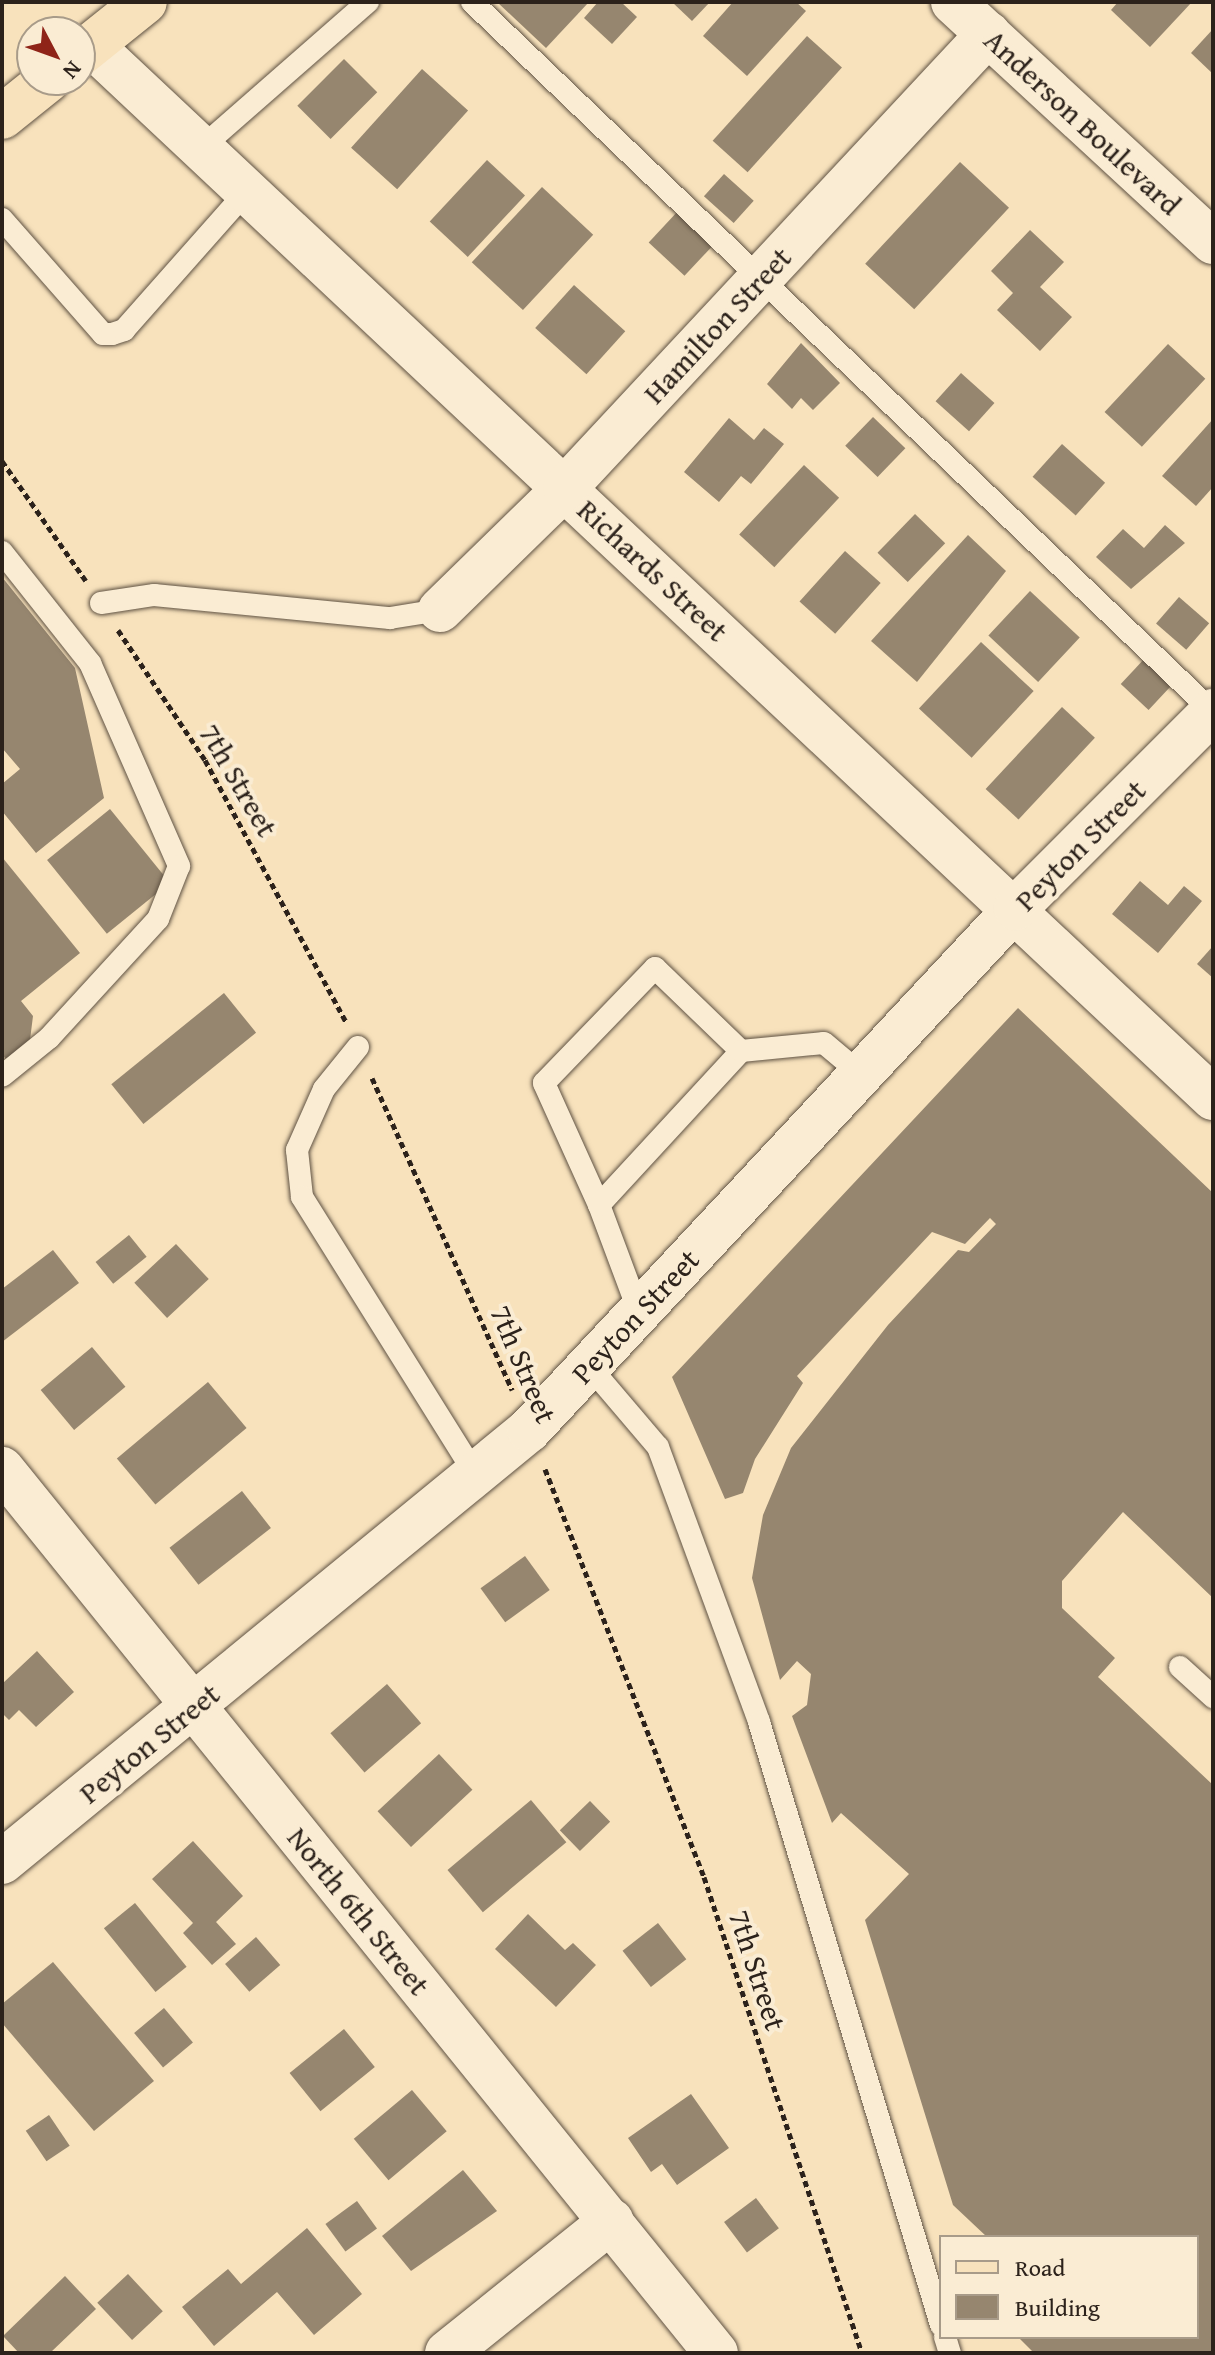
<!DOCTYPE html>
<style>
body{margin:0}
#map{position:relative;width:1215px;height:2355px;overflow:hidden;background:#f8e2bc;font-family:"Gentium Book Plus",serif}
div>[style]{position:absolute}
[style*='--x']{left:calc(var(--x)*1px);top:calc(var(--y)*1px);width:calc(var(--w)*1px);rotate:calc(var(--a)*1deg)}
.building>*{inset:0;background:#96866f;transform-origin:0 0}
.path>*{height:5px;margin-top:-2.5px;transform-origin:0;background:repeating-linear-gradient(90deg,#2c221b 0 6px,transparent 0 10px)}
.roads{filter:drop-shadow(0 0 2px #5f5243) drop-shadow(0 0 2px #5f5243)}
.service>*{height:22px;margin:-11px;padding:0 11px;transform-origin:11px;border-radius:11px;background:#faecd3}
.minor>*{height:44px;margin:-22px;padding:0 22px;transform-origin:22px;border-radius:22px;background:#faecd3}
.tertiary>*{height:44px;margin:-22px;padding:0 22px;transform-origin:22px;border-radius:22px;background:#faecd3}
.primary>*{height:44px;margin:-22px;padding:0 22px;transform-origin:22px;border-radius:22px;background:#f8e2bc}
span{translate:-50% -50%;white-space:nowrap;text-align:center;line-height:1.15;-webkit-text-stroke:8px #faecd3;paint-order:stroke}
.street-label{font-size:30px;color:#2c221b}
.frame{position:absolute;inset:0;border:4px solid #2c221b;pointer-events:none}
.legend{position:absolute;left:939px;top:2235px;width:260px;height:104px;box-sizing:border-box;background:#faecd3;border:2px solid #a89b89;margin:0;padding:10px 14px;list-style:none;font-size:24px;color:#2c221b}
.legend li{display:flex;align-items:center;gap:16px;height:40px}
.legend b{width:40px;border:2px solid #a89b89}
.north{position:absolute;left:16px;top:16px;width:80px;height:80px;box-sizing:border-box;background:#faecd3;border:2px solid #a89b89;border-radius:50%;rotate:131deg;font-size:22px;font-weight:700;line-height:32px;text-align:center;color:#2c221b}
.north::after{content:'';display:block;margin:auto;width:28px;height:36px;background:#8f2418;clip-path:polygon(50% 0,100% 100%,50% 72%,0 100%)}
</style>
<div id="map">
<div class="building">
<i style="clip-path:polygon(497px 2px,589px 2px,546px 48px)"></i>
<i style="clip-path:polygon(598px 2px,621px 2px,637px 17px,612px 44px,584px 18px)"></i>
<i style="clip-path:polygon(672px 2px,710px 2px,692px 21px)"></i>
<i style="clip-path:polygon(733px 2px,796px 2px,806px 11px,747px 76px,703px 36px)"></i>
<i style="clip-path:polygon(1118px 2px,1192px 2px,1150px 47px,1111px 10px)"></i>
<i style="clip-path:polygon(1213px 29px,1213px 74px,1191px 53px)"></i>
<i style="left:807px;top:36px;width:47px;height:141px;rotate:42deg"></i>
<i style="left:344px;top:59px;width:47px;height:66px;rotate:45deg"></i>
<i style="left:422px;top:69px;width:62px;height:106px;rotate:42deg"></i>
<i style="left:487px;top:160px;width:52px;height:84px;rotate:43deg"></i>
<i style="left:960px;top:162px;width:67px;height:139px;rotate:43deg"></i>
<i style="left:724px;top:174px;width:40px;height:30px;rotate:42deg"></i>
<i style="left:542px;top:187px;width:70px;height:103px;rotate:43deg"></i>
<i style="left:678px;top:211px;width:49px;height:43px;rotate:43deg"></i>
<i style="clip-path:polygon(1030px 230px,1064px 262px,1040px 287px,1072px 317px,1040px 351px,997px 310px,1013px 293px,991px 271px)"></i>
<i style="left:574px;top:285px;width:69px;height:58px;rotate:42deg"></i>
<i style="clip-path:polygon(801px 343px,840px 383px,813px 410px,801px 398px,792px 409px,767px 384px)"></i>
<i style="left:1168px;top:344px;width:51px;height:93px;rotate:43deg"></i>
<i style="left:961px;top:373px;width:45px;height:38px;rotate:42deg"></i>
<i style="left:873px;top:417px;width:45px;height:40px;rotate:44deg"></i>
<i style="clip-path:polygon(729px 418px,754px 440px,764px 428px,784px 444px,751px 484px,741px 476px,719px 502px,684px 472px)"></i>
<i style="clip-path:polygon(1213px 419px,1213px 487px,1196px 506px,1162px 476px)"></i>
<i style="left:1062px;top:444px;width:58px;height:44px;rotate:42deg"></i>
<i style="left:804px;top:465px;width:48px;height:95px;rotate:43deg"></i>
<i style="left:915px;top:514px;width:42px;height:54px;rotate:44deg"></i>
<i style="clip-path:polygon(1165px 525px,1185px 543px,1131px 589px,1096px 557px,1123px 529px,1144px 548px)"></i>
<i style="clip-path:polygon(968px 535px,1006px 571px,917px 682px,871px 641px)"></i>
<i style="left:845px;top:551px;width:48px;height:68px;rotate:42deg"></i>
<i style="clip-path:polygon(2px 577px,75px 668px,104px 798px,36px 853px,2px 811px,2px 784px,20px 769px,2px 748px)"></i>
<i style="left:1030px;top:591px;width:68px;height:61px;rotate:43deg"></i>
<i style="left:1179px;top:597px;width:40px;height:35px;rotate:41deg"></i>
<i style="left:981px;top:642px;width:72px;height:91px;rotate:43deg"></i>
<i style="left:1146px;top:657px;width:38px;height:37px;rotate:43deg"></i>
<i style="left:1062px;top:707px;width:45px;height:112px;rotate:43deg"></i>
<i style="left:110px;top:809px;width:95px;height:81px;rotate:51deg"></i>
<i style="clip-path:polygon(2px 857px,80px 953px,21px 1001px,33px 1016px,29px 1048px,10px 1064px,2px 1054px)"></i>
<i style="clip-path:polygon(1140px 881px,1168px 905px,1184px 886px,1202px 901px,1158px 953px,1112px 914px)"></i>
<i style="clip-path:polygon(1213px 946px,1213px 978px,1197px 964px)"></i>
<i style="left:224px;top:993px;width:51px;height:145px;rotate:51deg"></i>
<i style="clip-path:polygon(1018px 1008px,1213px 1193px,1213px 1598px,1123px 1512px,1062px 1581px,1062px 1608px,1115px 1658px,1098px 1677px,1213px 1785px,1213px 2353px,1034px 2353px,1018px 2337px,1197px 2337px,1197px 2237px,987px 2237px,953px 2205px,865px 1920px,909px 1874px,841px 1813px,832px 1823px,792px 1716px,807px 1705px,811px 1674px,797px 1661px,780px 1680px,752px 1578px,763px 1515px,791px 1448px,888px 1325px,958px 1250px,969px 1252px,996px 1224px,990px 1218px,965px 1244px,932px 1232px,797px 1376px,803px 1383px,755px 1459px,743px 1493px,725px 1499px,672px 1377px)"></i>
<i style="left:129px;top:1235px;width:28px;height:43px;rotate:51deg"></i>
<i style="left:176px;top:1244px;width:48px;height:57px;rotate:47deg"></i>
<i style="clip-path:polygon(53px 1250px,79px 1283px,2px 1342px,2px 1289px)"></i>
<i style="left:92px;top:1347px;width:52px;height:67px;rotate:50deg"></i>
<i style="left:208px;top:1382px;width:60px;height:119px;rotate:50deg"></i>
<i style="left:242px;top:1491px;width:47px;height:92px;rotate:52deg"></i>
<i style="left:525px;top:1556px;width:42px;height:55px;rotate:54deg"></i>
<i style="clip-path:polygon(37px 1651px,74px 1692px,36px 1727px,19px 1710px,9px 1720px,2px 1713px,2px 1684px)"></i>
<i style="left:387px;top:1684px;width:52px;height:75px;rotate:49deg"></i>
<i style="left:439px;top:1754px;width:49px;height:84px;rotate:47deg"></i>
<i style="left:531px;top:1800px;width:55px;height:109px;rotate:50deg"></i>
<i style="left:590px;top:1801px;width:29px;height:42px;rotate:46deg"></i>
<i style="clip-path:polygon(193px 1841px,243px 1896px,216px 1922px,236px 1944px,212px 1965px,183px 1933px,193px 1923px,152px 1879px)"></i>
<i style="left:135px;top:1903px;width:82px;height:40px;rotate:51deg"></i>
<i style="clip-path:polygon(528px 1914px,565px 1950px,573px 1943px,596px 1965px,556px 2007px,495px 1949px)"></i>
<i style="left:658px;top:1923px;width:46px;height:45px;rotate:52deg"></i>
<i style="left:256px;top:1937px;width:37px;height:41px;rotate:49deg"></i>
<i style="clip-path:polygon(53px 1962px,154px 2081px,94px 2131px,2px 2023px,2px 2004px)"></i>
<i style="left:164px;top:2008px;width:45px;height:39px;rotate:50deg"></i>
<i style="left:344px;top:2029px;width:49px;height:70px;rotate:51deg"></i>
<i style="left:412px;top:2090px;width:54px;height:76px;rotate:50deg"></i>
<i style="clip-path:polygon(691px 2094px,729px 2148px,677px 2185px,662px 2164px,651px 2172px,628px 2138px)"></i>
<i style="left:49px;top:2115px;width:37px;height:28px;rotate:56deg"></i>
<i style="clip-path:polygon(463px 2170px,497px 2211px,411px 2271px,382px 2236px)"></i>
<i style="left:756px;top:2198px;width:38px;height:40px;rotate:53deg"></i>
<i style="left:357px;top:2201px;width:34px;height:39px;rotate:54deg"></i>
<i style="clip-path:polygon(307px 2228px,362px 2294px,314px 2335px,277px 2292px,214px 2346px,182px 2307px,228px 2269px,241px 2284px)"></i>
<i style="left:128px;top:2274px;width:51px;height:42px;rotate:47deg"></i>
<i style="clip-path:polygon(65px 2276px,96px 2309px,50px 2353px,19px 2353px,3px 2336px)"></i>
</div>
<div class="path">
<i style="--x:2;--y:461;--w:146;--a:55"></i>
<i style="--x:118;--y:630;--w:156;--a:56.2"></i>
<i style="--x:205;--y:760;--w:298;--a:61.7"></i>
<i style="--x:372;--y:1078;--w:342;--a:65.8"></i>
<i style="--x:545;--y:1469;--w:438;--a:68.7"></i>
<i style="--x:704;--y:1877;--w:502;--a:71.64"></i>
</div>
<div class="roads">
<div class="service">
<i style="--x:472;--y:2;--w:1026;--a:43.78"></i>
<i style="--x:201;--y:148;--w:222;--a:-41.2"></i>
<i style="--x:2;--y:219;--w:153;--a:48.7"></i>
<i style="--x:103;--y:334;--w:9;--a:0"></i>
<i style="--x:112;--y:334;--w:13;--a:-18"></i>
<i style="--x:124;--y:330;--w:186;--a:-48.5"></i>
<i style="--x:2;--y:552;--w:142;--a:51.6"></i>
<i style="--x:90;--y:663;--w:222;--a:66.3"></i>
<i style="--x:179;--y:866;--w:57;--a:111.6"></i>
<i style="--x:158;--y:919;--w:161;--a:132.5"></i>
<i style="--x:49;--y:1038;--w:60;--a:141"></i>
<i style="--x:101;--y:603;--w:54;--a:-8.6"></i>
<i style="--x:154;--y:595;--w:237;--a:5.6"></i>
<i style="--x:390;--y:618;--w:51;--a:-9.1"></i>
<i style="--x:358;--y:1047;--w:54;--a:129"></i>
<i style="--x:324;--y:1089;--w:67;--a:113.9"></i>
<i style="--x:297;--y:1150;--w:47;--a:83.9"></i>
<i style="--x:302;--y:1197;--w:330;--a:58"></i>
<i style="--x:599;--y:1205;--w:134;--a:-114.3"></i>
<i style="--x:544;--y:1083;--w:160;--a:-46"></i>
<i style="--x:655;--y:968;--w:120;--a:44"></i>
<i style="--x:639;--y:1312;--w:114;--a:-110.5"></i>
<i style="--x:599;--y:1205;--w:209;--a:-47.3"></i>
<i style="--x:741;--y:1051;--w:83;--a:-5.5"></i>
<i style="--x:824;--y:1043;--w:48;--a:40"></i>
<i style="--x:589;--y:1366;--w:106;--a:49.6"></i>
<i style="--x:658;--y:1447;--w:293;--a:69.8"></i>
<i style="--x:759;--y:1722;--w:630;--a:73.2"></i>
<i style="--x:1180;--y:1667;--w:45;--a:42.3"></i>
<i style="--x:945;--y:2337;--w:17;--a:73"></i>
</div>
<div class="minor">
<i style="--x:91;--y:45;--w:1539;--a:43.18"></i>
<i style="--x:440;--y:610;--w:175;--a:-44.3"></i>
<i style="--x:565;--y:488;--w:621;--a:-47.02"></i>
<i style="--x:2;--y:1469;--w:1136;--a:51.07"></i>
<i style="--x:2;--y:1862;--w:681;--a:-39.34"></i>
<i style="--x:529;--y:1430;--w:714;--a:-46.99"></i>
<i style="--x:1016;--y:908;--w:279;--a:-45"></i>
<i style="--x:447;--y:2353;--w:211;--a:-38.8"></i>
</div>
<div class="tertiary">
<i style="--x:953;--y:2;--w:354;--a:42.7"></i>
</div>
<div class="primary">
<i style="--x:80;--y:54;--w:83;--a:-38.7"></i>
<i style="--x:2;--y:117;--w:59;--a:-38.8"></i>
</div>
</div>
<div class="street-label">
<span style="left:1083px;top:122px;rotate:43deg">Anderson Boulevard</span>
<span style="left:717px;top:325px;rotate:-47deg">Hamilton Street</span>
<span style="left:653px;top:570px;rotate:43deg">Richards Street</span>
<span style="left:239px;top:780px;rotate:60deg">7th Street</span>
<span style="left:1080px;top:845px;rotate:-45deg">Peyton Street</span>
<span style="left:635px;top:1316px;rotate:-47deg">Peyton Street</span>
<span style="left:524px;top:1364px;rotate:67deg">7th Street</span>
<span style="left:149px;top:1743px;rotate:-39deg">Peyton Street</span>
<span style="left:359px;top:1911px;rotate:51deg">North 6th Street</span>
<span style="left:758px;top:1970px;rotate:72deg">7th Street</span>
</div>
<div class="frame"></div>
<ul class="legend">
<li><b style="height:10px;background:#f8e2bc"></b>Road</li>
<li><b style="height:22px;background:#96866f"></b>Building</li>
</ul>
<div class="north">N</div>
</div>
